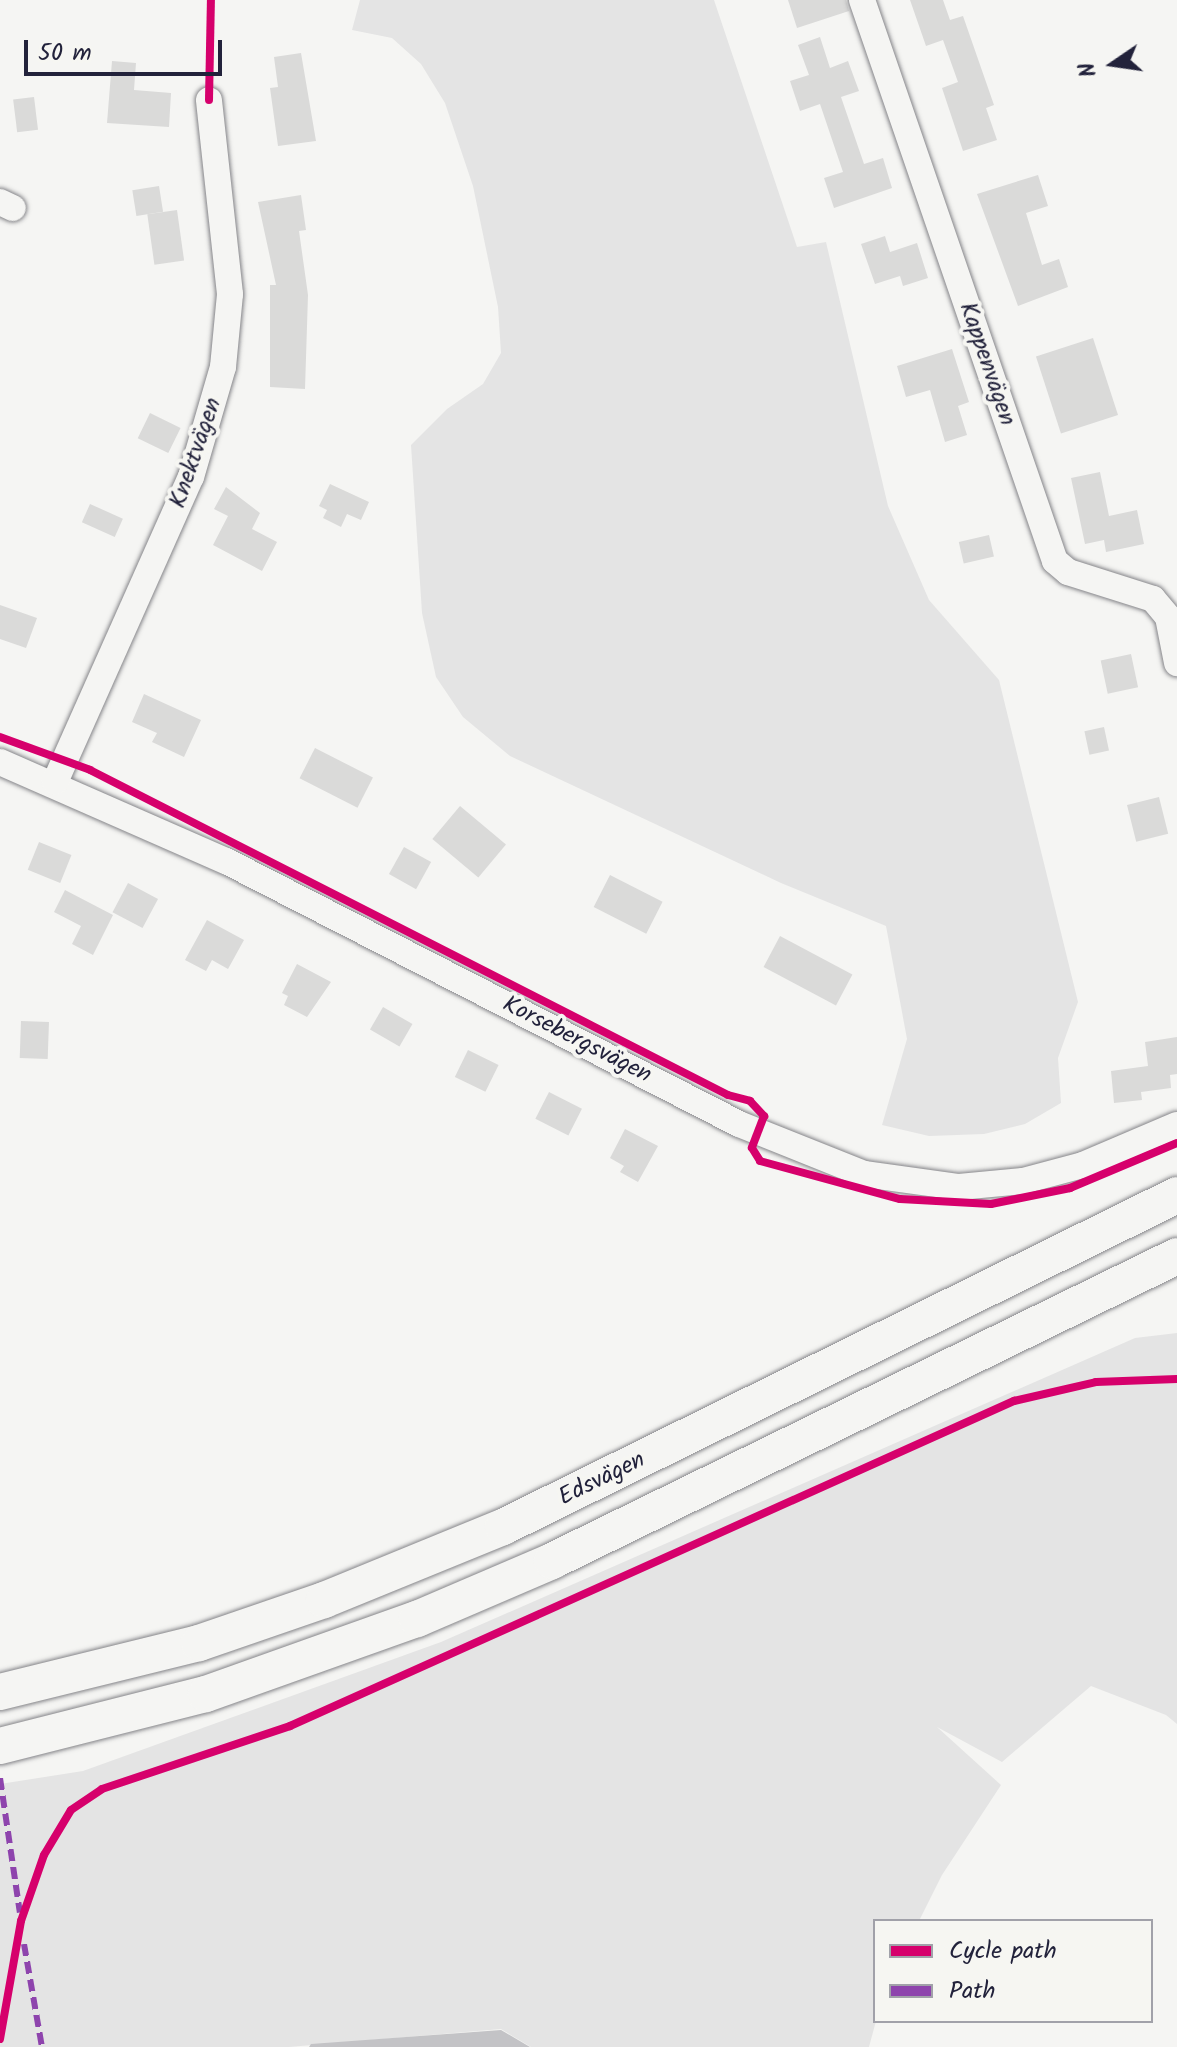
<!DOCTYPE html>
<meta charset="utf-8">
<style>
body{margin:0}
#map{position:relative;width:1177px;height:2047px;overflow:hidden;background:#f5f5f3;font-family:Kalam,sans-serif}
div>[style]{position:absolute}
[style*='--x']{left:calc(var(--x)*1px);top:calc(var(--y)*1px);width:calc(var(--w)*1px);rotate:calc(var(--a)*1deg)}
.green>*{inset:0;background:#e4e4e4}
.water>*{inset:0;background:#c3c3c6}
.building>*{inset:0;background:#dadad9;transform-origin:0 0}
.roads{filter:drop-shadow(0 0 2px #858589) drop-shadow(0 0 2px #858589)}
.minor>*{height:26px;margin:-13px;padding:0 13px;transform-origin:13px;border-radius:13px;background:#f5f5f3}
.secondary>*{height:36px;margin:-18px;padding:0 18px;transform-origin:18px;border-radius:18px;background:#f5f5f3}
.quiet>*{height:6px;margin-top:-3px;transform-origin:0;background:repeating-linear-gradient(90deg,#8e44ad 0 12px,transparent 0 18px)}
.cycleway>*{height:8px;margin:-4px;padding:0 4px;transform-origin:4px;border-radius:4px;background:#d6006c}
span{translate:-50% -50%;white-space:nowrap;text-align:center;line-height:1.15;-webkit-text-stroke:8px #f6f6f2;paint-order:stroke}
.street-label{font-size:24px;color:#22223b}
.legend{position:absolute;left:873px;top:1919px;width:280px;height:104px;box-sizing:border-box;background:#f6f6f2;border:2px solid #a1a1a9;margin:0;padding:10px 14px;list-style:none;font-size:24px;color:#22223b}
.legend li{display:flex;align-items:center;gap:16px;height:40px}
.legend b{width:40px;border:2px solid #a1a1a9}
.north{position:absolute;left:1073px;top:24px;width:80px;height:80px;-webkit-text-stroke:6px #f6f6f2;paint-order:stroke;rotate:257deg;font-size:22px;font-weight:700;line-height:32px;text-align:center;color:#22223b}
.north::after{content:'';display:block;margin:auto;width:28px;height:36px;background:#22223b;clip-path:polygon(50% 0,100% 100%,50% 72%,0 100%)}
.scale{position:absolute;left:24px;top:40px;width:198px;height:36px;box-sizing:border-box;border:4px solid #22223b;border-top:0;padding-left:10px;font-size:24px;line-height:28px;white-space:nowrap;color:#22223b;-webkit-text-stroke:6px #f6f6f2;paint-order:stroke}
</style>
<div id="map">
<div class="green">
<i style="clip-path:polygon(360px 0,714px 0,797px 247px,826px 242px,888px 506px,929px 600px,999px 680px,1078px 1002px,1058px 1058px,1061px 1103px,1025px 1124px,984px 1134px,929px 1136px,882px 1125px,907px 1039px,886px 926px,781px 883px,510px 756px,463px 717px,436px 677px,422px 613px,411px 445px,447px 409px,483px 384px,501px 353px,498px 307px,473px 186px,445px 103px,421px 64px,392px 38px,352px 30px)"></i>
<i style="clip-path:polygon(1177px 1333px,1177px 1724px,1166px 1715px,1091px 1686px,1002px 1762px,937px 1727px,1001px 1785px,942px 1875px,919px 1921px,875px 1921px,876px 2021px,869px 2047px,531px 2047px,501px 2029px,289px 2047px,0 2047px,0 1784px,83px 1771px,441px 1642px,1135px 1338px)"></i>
</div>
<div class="water">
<i style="clip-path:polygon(501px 2030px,530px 2047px,309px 2047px,311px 2044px)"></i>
</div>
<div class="building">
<i style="clip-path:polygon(788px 0,846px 0,849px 11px,797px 28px)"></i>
<i style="clip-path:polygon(910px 0,943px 0,950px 20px,963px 16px,994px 105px,986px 108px,997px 140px,963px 151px,942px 88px,958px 82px,943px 40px,926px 46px)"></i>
<i style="clip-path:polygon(820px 37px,830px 68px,848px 61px,859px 91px,841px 97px,864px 164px,883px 158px,892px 188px,834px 208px,824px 178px,843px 172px,820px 104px,800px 111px,790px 81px,809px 75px,798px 45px)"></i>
<i style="clip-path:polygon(301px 53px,316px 141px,278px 146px,270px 88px,278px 87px,274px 57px)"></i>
<i style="clip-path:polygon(112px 61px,136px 63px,134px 90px,171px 93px,169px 127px,107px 123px)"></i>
<i style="left:34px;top:97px;width:33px;height:21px;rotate:83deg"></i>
<i style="clip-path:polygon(1038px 175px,1048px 206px,1026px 213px,1042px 265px,1059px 259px,1068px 287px,1018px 306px,977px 194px)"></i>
<i style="left:159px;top:186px;width:26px;height:27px;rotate:81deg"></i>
<i style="clip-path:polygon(301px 195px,306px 230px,299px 231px,308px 295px,305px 389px,270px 387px,270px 285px,276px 285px,258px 202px)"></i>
<i style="left:177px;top:210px;width:51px;height:30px;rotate:82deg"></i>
<i style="clip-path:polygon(885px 236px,890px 252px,917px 243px,928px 278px,903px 286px,900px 276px,875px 284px,861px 244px)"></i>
<i style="left:1093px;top:338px;width:81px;height:60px;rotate:72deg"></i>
<i style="clip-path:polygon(952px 349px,969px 402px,958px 406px,967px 435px,945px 442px,930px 390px,906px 397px,897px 366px)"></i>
<i style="left:150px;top:413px;width:34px;height:28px;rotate:26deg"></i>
<i style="clip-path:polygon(1100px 472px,1109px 516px,1137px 510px,1144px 544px,1106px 552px,1104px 540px,1085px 544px,1071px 478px)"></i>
<i style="clip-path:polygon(330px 484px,369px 502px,361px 520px,347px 514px,341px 527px,323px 518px,327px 510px,319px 506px)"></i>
<i style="clip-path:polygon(226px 487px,260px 513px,252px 529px,277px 542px,262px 571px,213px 545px,228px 516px,214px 509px)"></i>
<i style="left:90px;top:504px;width:36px;height:20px;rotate:24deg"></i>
<i style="left:989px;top:535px;width:22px;height:31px;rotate:77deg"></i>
<i style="clip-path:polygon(0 605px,37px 618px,26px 648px,0 639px)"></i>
<i style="left:1131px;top:654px;width:34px;height:31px;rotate:78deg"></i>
<i style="clip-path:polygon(144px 694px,201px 720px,184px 757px,152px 742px,157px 733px,132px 722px)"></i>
<i style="left:1104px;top:727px;width:24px;height:20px;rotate:78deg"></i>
<i style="left:315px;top:748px;width:65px;height:34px;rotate:27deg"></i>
<i style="left:1159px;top:797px;width:38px;height:33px;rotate:76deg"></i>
<i style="left:460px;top:806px;width:60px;height:43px;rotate:40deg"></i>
<i style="left:39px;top:842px;width:35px;height:30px;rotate:22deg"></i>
<i style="left:404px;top:847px;width:31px;height:31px;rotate:29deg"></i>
<i style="left:610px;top:875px;width:59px;height:36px;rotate:27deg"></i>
<i style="left:128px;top:883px;width:34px;height:33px;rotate:28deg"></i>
<i style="clip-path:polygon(65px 890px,113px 915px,93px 955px,72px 944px,81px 926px,54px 912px)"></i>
<i style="clip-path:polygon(207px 920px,244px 940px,228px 969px,212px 960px,206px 971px,185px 960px)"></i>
<i style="left:780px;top:936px;width:82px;height:35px;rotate:28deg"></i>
<i style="clip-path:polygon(297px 964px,331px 982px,307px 1017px,284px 1005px,288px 996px,282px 993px)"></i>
<i style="left:383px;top:1007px;width:34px;height:26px;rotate:30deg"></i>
<i style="left:21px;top:1021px;width:28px;height:37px;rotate:2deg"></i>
<i style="clip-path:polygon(1177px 1037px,1177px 1074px,1170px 1075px,1171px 1088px,1141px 1092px,1142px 1100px,1114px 1103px,1111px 1071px,1148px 1066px,1145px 1042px)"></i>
<i style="left:468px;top:1050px;width:34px;height:30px;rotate:26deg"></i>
<i style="left:549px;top:1092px;width:37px;height:30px;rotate:27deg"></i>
<i style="clip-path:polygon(625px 1129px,658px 1146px,638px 1182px,620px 1172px,624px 1166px,610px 1158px)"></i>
</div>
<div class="roads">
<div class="minor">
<i style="--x:862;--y:0;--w:593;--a:71.02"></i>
<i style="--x:1055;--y:561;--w:17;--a:40"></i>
<i style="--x:1068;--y:572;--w:89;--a:17.6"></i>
<i style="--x:1153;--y:599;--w:23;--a:50"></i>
<i style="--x:1168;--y:617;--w:47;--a:78.9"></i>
<i style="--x:0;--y:202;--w:14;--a:25"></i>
<i style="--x:0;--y:762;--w:247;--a:23.7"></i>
<i style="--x:226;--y:861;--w:576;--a:27.14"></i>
<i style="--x:739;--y:1124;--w:135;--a:21.8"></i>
<i style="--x:864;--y:1174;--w:96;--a:7.8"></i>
<i style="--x:959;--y:1187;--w:64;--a:-5.4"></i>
<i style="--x:1023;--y:1181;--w:62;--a:-14.9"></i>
<i style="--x:1083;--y:1165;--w:102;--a:-23.1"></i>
<i style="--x:55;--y:782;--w:334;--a:-66"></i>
<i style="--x:191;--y:477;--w:115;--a:-73.8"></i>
<i style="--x:223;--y:367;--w:73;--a:-84.5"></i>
<i style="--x:230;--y:294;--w:195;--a:-96.2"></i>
</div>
<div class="secondary">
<i style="--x:0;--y:1692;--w:205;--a:-13.8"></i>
<i style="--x:199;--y:1643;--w:132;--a:-19"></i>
<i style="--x:324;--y:1600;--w:193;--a:-22.2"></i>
<i style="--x:503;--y:1527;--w:751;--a:-26.22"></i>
<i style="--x:0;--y:1746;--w:212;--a:-14.2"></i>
<i style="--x:206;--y:1694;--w:224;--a:-19.6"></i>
<i style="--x:417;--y:1619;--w:147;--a:-23.2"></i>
<i style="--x:552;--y:1561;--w:695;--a:-26.01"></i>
</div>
</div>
<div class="quiet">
<i style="--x:0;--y:1778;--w:136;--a:81.6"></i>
<i style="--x:24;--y:1944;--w:105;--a:80.1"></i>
</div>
<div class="cycleway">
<i style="--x:209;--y:100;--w:100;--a:-88.9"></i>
<i style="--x:0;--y:737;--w:96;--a:20.1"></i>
<i style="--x:90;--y:770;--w:716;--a:26.99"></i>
<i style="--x:728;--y:1095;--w:23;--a:15"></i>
<i style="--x:750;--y:1101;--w:21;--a:47"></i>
<i style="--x:764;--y:1116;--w:34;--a:111"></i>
<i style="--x:752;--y:1148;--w:15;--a:58"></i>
<i style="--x:760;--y:1161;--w:145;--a:15.2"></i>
<i style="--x:900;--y:1199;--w:91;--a:3.1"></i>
<i style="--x:991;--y:1204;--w:81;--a:-11.4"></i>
<i style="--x:1070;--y:1188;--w:116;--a:-22.8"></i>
<i style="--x:0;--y:2039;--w:120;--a:-79.9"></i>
<i style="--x:21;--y:1921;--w:70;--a:-70.8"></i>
<i style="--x:44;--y:1855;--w:52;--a:-59"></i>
<i style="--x:71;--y:1810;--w:37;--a:-34"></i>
<i style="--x:102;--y:1789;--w:198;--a:-18.5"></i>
<i style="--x:290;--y:1726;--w:794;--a:-24.18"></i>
<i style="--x:1014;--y:1401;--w:84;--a:-13"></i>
<i style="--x:1096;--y:1382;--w:81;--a:-2.1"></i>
</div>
<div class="street-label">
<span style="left:987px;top:364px;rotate:71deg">Kappenvägen</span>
<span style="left:196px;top:453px;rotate:-71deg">Knektvägen</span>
<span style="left:577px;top:1040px;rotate:27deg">Korsebergsvägen</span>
<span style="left:602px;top:1479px;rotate:-26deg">Edsvägen</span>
</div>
<ul class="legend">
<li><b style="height:10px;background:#d6006c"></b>Cycle path</li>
<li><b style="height:10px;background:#8e44ad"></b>Path</li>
</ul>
<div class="north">N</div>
<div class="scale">50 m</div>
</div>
